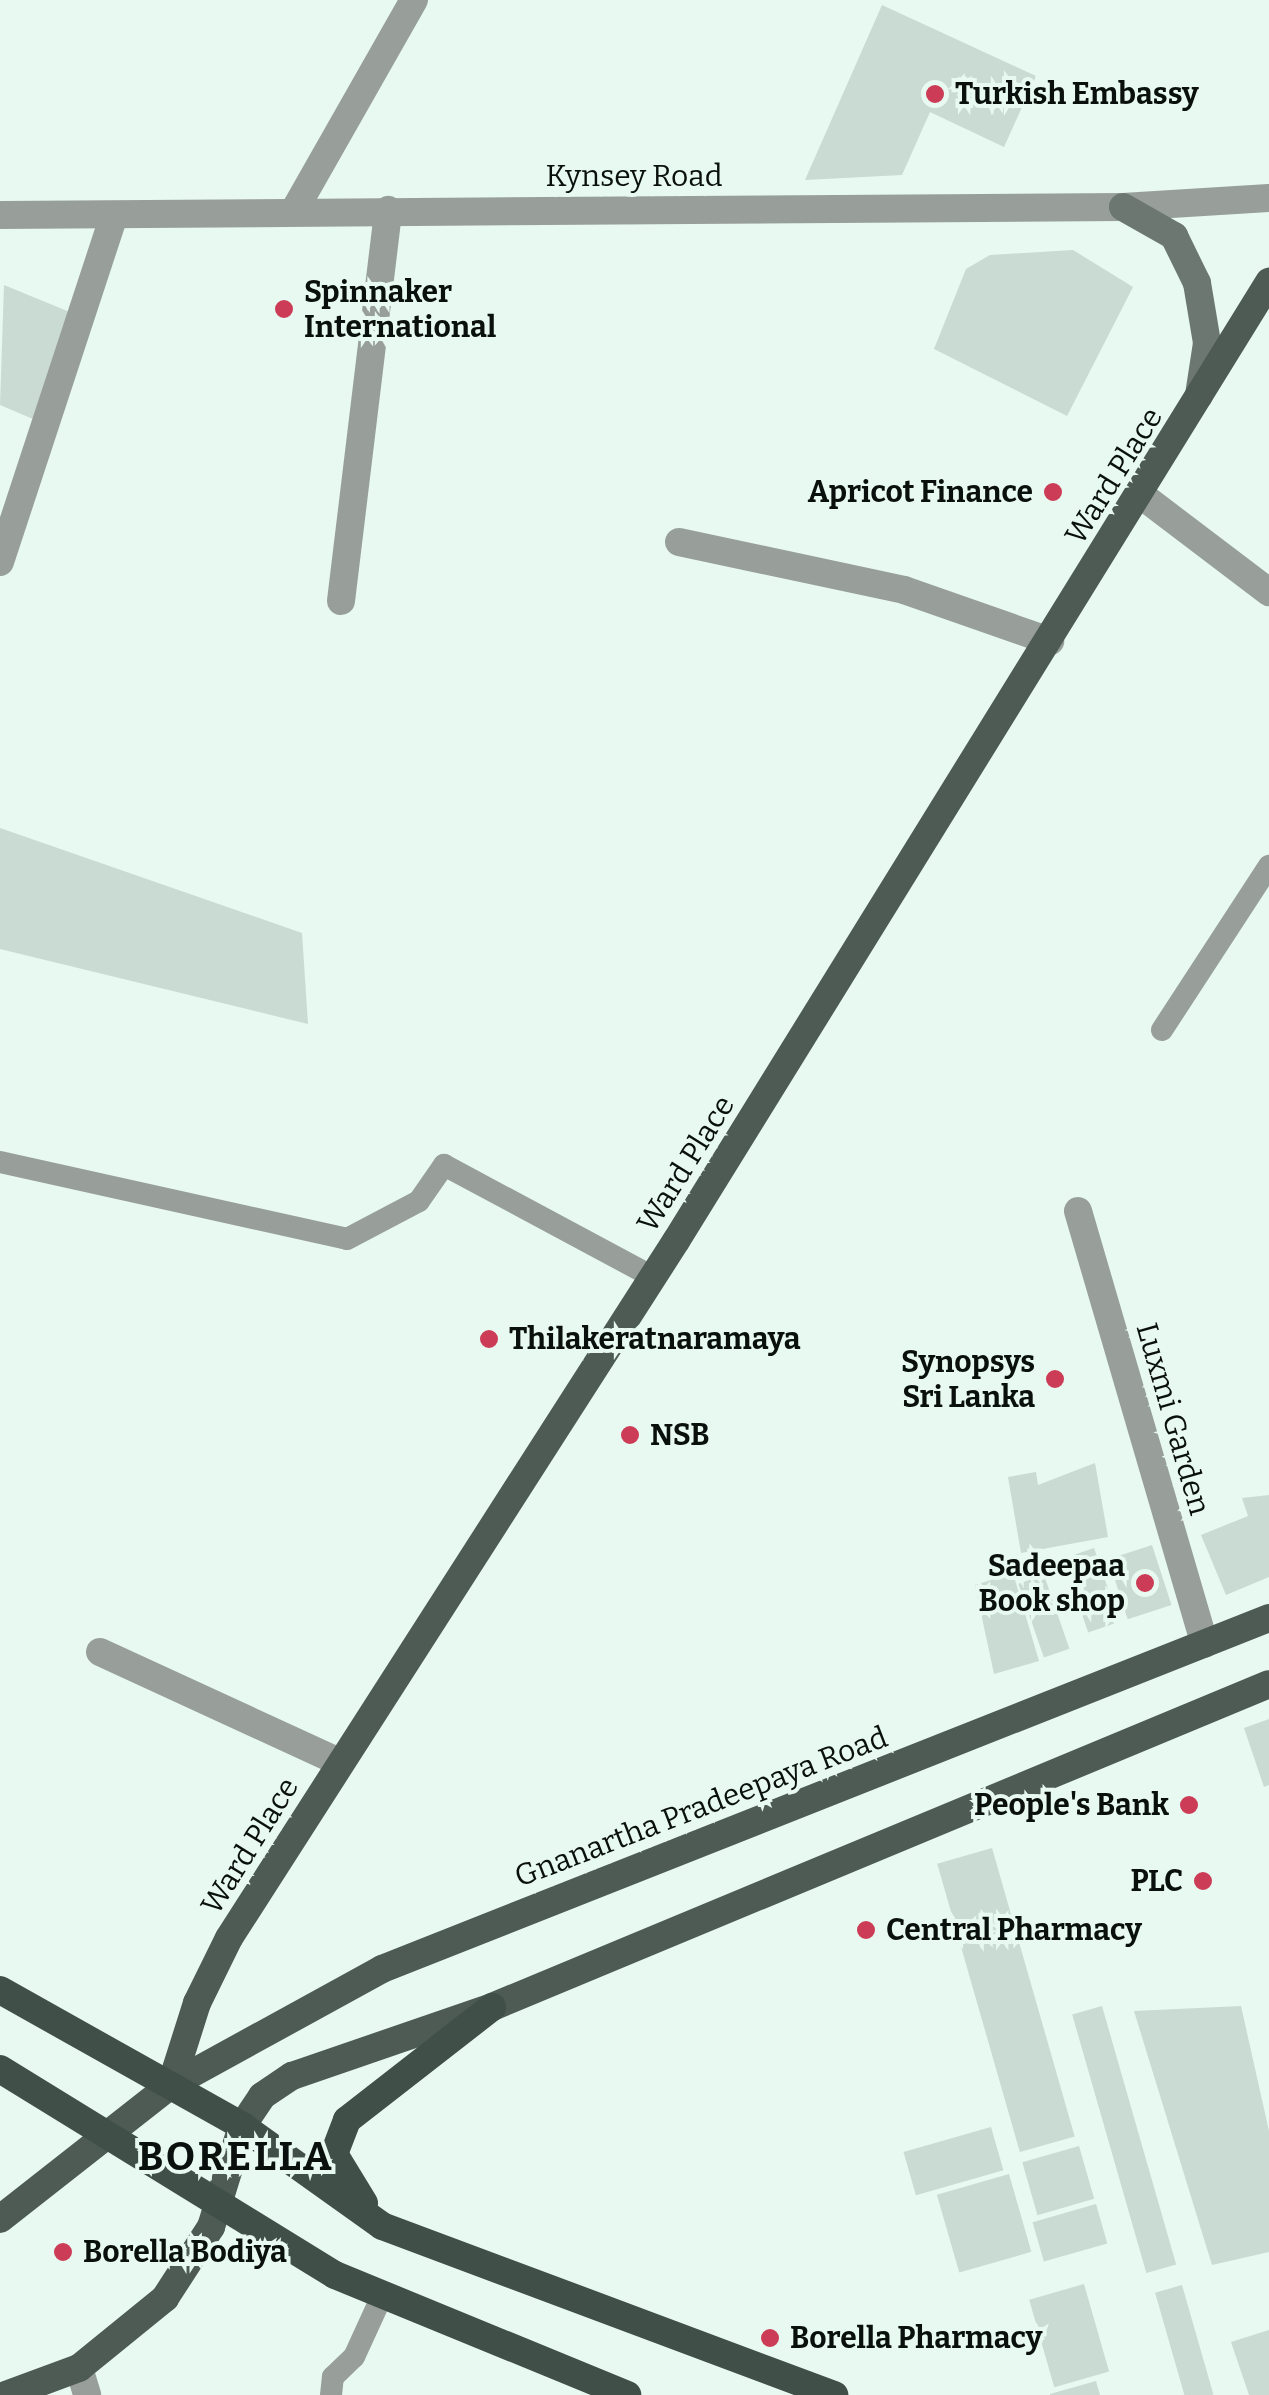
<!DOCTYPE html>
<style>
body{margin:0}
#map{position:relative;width:1269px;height:2395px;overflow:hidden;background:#e7f9f0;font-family:Bitter,serif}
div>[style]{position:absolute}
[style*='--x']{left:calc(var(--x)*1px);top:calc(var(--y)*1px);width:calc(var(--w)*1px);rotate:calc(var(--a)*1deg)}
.building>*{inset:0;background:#c9dbd2;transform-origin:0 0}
.service>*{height:22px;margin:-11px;padding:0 11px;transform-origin:11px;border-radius:11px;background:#989f9b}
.minor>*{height:28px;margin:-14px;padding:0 14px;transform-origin:14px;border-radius:14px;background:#989f9b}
.tertiary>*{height:28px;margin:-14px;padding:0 14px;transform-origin:14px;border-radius:14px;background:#989f9b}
.secondary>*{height:28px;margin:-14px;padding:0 14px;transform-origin:14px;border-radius:14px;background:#6c7772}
.primary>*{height:28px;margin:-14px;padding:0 14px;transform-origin:14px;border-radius:14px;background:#4d5b54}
.trunk>*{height:28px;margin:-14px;padding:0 14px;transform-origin:14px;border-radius:14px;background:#404f48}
.dots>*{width:28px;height:28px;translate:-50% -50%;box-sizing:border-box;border:5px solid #e7f9f0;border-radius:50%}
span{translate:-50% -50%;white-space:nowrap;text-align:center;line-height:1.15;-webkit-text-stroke:8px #e7f9f0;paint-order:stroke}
.poi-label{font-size:30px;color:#0a100d;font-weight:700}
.left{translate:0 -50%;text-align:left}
.right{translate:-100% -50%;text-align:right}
.street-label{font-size:30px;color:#0a100d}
.district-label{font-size:40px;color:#0a100d;font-weight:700;letter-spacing:2.5px}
</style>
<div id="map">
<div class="building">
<i style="clip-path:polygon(882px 5px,1036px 76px,1004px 147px,930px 112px,902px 175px,805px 180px)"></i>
<i style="clip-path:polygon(1073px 250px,1133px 287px,1067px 416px,934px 349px,966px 269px,990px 255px)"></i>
<i style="clip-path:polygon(4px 285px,77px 315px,33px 419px,0 405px)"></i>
<i style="clip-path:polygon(0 828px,302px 933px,308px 1024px,0 949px)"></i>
<i style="clip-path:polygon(1095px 1463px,1108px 1537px,1021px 1553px,1008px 1477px,1036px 1472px,1038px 1485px)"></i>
<i style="clip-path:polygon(1269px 1495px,1269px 1577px,1226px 1595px,1201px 1535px,1248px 1516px,1242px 1498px)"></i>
<i style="left:1152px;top:1545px;width:63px;height:46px;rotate:72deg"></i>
<i style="left:1094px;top:1548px;width:78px;height:33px;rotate:71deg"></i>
<i style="clip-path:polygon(1013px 1573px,1039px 1661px,994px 1674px,975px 1585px)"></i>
<i style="left:1044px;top:1575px;width:78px;height:27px;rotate:71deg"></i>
<i style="clip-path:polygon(1269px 1719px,1269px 1785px,1264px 1787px,1244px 1728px)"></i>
<i style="left:992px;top:1848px;width:300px;height:57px;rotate:74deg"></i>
<i style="left:1102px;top:2006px;width:269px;height:31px;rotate:74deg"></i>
<i style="clip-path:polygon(1241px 2006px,1269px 2131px,1269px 2252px,1212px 2265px,1134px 2011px)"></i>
<i style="left:991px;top:2127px;width:45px;height:91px;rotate:74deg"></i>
<i style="left:1079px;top:2146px;width:55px;height:59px;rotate:74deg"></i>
<i style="left:1009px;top:2174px;width:81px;height:75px;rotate:74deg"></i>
<i style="left:1096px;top:2204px;width:41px;height:66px;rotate:74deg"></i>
<i style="left:1084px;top:2284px;width:91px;height:57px;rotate:74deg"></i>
<i style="left:1182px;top:2285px;width:114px;height:28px;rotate:74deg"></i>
<i style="clip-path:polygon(1269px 2330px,1269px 2395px,1249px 2395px,1231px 2342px)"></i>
<i style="clip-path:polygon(1096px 2381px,1100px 2395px,1050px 2395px,1050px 2394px)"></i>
</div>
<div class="service">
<i style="--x:1162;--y:1030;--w:196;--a:-56.9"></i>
<i style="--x:0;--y:1162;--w:355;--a:12.5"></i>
<i style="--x:347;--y:1239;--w:81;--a:-27.8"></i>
<i style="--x:419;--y:1201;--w:44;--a:-55.2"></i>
<i style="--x:444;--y:1165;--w:237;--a:28.2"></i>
<i style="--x:331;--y:2395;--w:18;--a:-84"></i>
<i style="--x:333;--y:2377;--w:29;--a:-44"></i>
<i style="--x:354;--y:2357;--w:65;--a:-65.4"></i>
</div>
<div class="minor">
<i style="--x:679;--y:542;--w:230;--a:12"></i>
<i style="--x:904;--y:590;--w:155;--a:19.3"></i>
<i style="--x:0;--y:562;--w:365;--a:-71.8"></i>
<i style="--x:341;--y:601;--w:394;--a:-83.1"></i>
<i style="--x:1078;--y:1211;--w:451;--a:73.7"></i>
<i style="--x:100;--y:1652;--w:265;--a:24.7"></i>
<i style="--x:79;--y:2368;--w:28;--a:73"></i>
</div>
<div class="tertiary">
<i style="--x:294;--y:211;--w:243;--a:-60.4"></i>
<i style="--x:0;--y:215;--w:1123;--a:-0.41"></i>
<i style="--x:1123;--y:207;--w:146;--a:-3.5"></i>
<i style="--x:1141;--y:495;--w:161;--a:37.2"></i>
</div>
<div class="secondary">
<i style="--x:1123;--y:207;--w:59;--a:29.6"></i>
<i style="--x:1174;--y:236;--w:52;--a:63.9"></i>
<i style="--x:1197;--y:283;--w:61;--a:80.5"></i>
<i style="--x:1207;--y:343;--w:53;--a:98.7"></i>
</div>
<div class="primary">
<i style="--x:171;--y:2085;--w:86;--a:-72.4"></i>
<i style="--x:197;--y:2003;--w:72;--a:-63.8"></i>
<i style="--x:229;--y:1938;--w:828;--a:-57.33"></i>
<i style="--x:676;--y:1241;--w:1128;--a:-58.27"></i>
<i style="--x:0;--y:2219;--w:217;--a:-38.1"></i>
<i style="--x:171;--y:2085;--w:241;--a:-28.8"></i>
<i style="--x:382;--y:1969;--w:954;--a:-21.59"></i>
<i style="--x:6;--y:2395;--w:78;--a:-20.3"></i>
<i style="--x:79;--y:2368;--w:111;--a:-39.1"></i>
<i style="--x:165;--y:2298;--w:85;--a:-57.1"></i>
<i style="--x:211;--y:2227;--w:106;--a:-72.9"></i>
<i style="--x:242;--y:2126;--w:36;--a:-56"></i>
<i style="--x:262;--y:2096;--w:36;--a:-34"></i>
<i style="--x:292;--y:2076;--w:212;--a:-19"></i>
<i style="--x:492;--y:2007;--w:841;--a:-22.57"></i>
</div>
<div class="trunk">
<i style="--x:0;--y:1990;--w:278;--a:29.3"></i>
<i style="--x:242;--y:2126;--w:172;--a:35.5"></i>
<i style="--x:382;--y:2226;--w:483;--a:20.5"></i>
<i style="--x:0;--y:2069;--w:393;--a:31.6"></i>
<i style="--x:335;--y:2275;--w:316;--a:22.3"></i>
<i style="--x:364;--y:2203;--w:57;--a:-121.5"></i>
<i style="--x:334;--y:2154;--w:36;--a:-69"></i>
<i style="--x:347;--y:2120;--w:184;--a:-37.9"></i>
</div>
<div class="dots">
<i style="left:935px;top:94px;background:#cc3c56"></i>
<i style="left:284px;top:309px;background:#cc3c56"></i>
<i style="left:1053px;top:492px;background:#cc3c56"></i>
<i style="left:489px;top:1339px;background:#cc3c56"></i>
<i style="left:1055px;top:1379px;background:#cc3c56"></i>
<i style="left:630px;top:1435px;background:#cc3c56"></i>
<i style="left:1145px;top:1583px;background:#cc3c56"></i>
<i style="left:1189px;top:1805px;background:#cc3c56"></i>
<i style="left:1203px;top:1881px;background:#cc3c56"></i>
<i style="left:866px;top:1930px;background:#cc3c56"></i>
<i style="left:63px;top:2252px;background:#cc3c56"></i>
<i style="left:770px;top:2338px;background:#cc3c56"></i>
</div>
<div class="poi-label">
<span class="left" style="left:955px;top:94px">Turkish Embassy</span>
<span class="left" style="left:304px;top:309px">Spinnaker<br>International</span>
<span class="right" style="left:1033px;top:492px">Apricot Finance</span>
<span class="left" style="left:509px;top:1339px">Thilakeratnaramaya</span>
<span class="right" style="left:1035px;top:1379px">Synopsys<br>Sri Lanka</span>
<span class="left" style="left:650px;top:1435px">NSB</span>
<span class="right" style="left:1125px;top:1583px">Sadeepaa<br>Book shop</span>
<span class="right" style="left:1169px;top:1805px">People's Bank</span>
<span class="right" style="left:1183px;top:1881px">PLC</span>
<span class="left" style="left:886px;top:1930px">Central Pharmacy</span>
<span class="left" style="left:83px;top:2252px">Borella Bodiya</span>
<span class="left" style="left:790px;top:2338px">Borella Pharmacy</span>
</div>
<div class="street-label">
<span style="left:634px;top:176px">Kynsey Road</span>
<span style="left:1114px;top:476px;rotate:-58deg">Ward Place</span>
<span style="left:686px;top:1164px;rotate:-58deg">Ward Place</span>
<span style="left:1173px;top:1419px;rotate:74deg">Luxmi Garden</span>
<span style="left:701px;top:1807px;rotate:-21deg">Gnanartha Pradeepaya Road</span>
<span style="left:250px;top:1846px;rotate:-58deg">Ward Place</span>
</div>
<div class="district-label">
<span style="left:236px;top:2157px">BORELLA</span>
</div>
</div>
